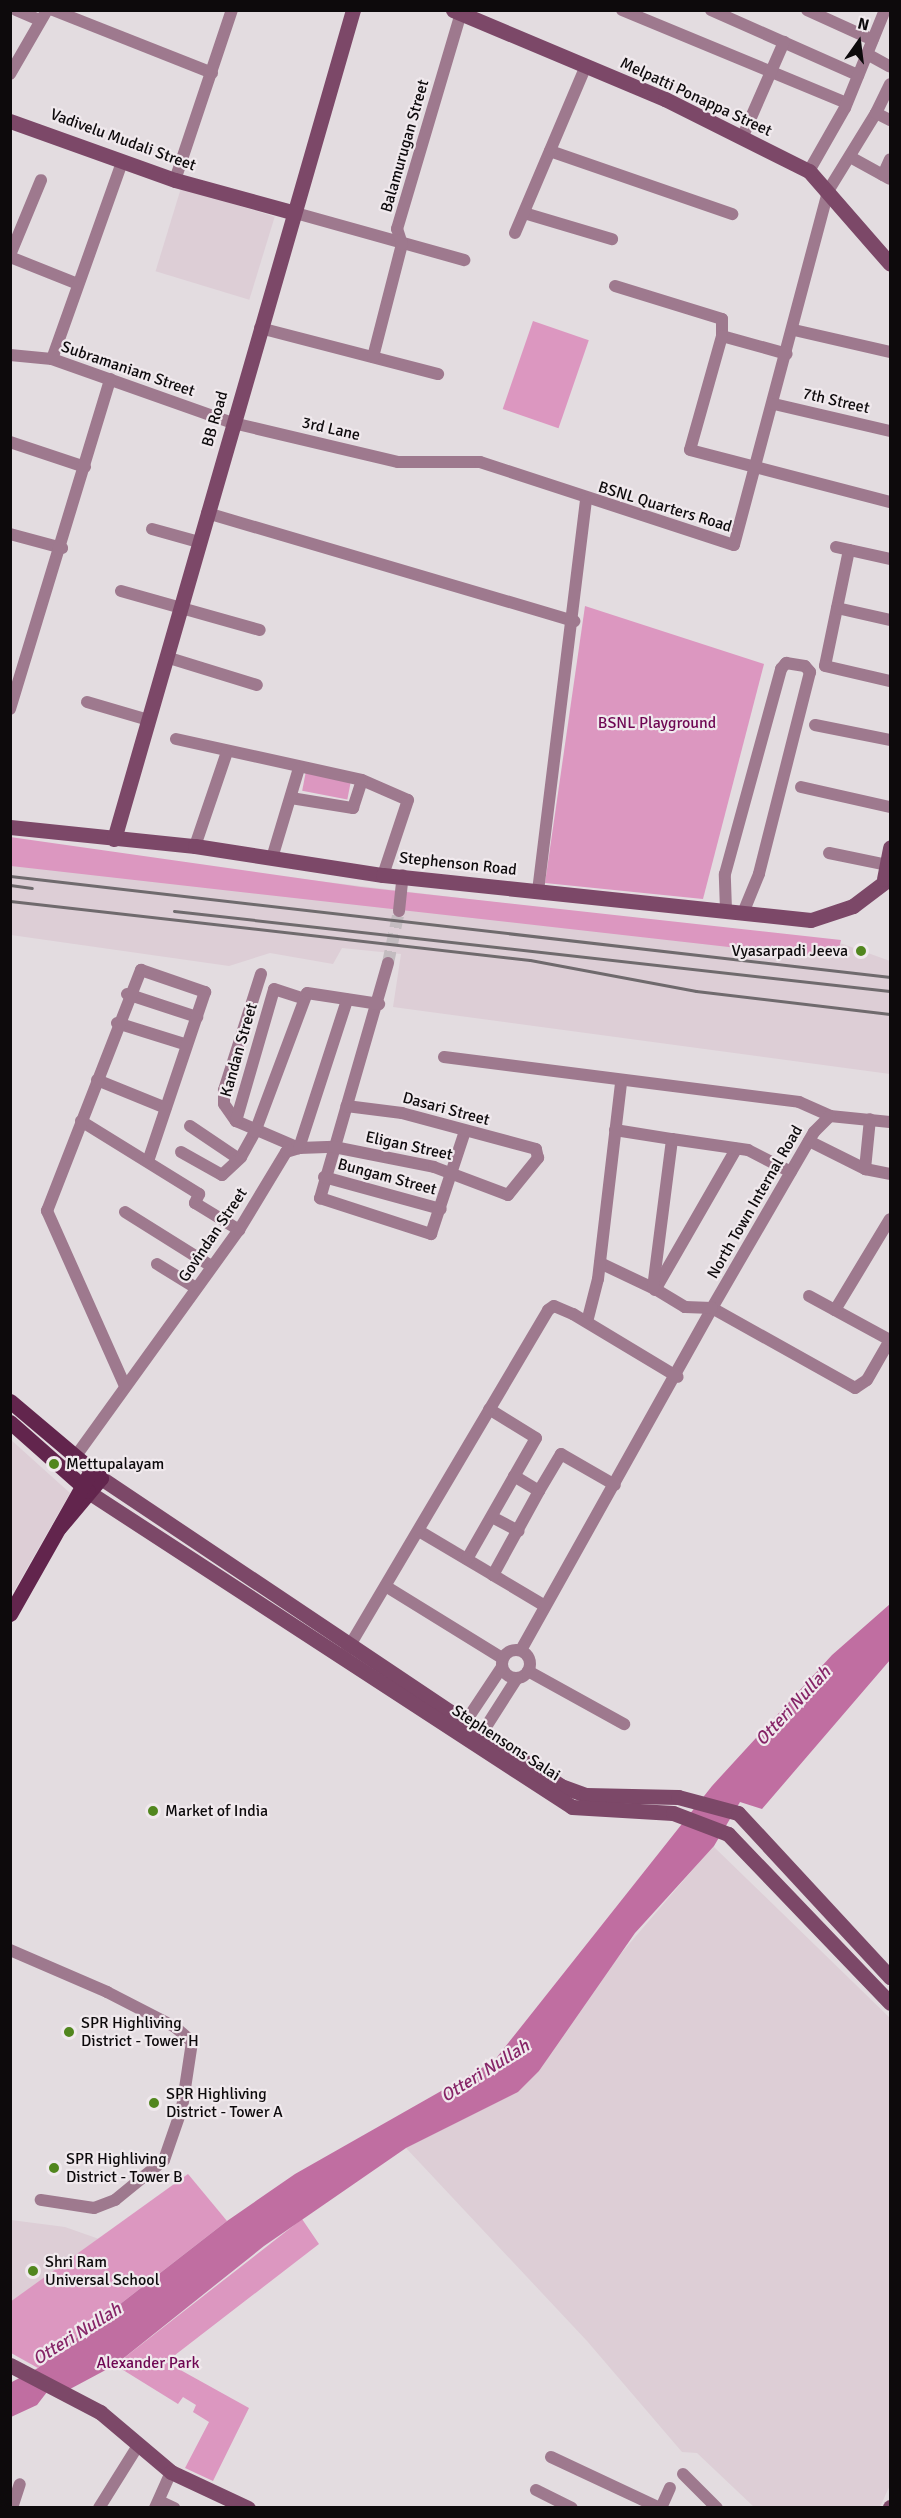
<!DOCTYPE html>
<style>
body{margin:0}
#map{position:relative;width:901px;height:2518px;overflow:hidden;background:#e3dce0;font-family:Signika,sans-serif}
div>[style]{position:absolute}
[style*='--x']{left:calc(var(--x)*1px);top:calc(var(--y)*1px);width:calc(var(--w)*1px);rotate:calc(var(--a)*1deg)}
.built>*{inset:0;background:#ddced6;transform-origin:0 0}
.green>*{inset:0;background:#dc97c0;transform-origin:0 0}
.water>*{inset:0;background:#c06ea1}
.street-tunnel>*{height:12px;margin-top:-6px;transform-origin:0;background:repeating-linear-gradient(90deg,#c3bcc0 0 12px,transparent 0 18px)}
.street>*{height:12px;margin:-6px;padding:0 6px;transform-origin:6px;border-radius:6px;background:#9e798e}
.street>.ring{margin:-6px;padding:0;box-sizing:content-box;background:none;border:12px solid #9e798e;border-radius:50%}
.secondary>*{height:15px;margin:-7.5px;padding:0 7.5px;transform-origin:7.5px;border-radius:7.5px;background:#7c4868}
.primary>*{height:15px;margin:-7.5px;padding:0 7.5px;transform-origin:7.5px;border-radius:7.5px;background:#62254d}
.rail>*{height:3px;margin:-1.5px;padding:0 1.5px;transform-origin:1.5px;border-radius:1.5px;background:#6f6a6d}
.dots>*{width:16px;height:16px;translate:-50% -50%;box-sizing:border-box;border:3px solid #f0e9ed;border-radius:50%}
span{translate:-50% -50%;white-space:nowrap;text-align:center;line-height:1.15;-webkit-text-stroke:4.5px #f0e9ed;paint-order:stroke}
.street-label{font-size:16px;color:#0d0a0c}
.park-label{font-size:16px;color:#6e0652}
.poi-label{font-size:16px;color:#0d0a0c}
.right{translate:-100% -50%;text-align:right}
.left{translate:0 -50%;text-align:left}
.water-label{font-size:18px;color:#862467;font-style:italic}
.frame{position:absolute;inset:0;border:12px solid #0d0a0c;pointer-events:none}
.north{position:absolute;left:829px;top:12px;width:60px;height:60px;-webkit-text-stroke:4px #f0e9ed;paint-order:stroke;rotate:14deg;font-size:16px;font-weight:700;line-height:24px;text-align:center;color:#0d0a0c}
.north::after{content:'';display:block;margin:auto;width:21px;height:27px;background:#0d0a0c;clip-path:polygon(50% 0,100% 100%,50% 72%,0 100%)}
</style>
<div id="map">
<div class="built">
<i style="left:181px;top:188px;width:98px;height:87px;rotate:17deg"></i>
<i style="clip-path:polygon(11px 844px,843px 944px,890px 961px,890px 1074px,393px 1007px,401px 954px,342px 948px,333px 964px,270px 953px,229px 966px,11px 935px)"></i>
<i style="clip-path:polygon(10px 1439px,70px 1493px,14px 1591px,10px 1589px)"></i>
<i style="clip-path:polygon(713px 1846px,890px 2018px,890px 2485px,880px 2507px,754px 2507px,697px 2453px,682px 2452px,587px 2341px,406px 2148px,518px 2092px,539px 2071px,600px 1978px)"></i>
<i style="clip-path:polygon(11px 2220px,65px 2227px,99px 2239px,11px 2302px)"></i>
</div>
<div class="green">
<i style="left:533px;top:321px;width:59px;height:93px;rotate:19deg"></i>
<i style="clip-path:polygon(585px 606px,764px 664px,703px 899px,545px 883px)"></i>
<i style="left:306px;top:771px;width:46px;height:20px;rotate:11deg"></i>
<i style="clip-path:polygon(10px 837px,361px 887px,841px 940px,839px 949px,820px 949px,818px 957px,11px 866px)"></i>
<i style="clip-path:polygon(188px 2174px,227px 2221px,38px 2368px,11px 2353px,10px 2302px)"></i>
<i style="clip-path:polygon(302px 2219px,319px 2244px,166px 2362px,249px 2408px,213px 2481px,185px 2468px,209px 2422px,193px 2412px,196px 2405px,183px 2397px,178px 2404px,115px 2365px)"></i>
</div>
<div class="water">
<i style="clip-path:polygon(890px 1604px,890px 1660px,762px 1809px,740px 1802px,714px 1846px,635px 1933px,539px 2071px,518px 2092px,406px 2148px,264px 2246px,115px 2365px,57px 2396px,47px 2392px,37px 2405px,11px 2417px,10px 2383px,38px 2368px,227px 2221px,295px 2174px,494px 2061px,712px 1786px,832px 1655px)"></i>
</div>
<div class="street-tunnel">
<i style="--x:388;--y:963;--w:53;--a:-78.1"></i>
</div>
<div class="street">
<i style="--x:16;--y:10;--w:26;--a:23"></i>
<i style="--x:53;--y:10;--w:171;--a:21.6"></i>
<i style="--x:622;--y:10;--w:243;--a:22.5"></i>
<i style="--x:711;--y:10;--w:161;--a:23.9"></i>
<i style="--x:807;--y:10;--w:72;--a:24.4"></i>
<i style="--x:867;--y:54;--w:26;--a:29"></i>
<i style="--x:10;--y:74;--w:74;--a:-60"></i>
<i style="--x:876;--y:113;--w:32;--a:-64"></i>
<i style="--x:742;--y:138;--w:105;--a:-66.4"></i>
<i style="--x:550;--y:151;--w:193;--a:19.1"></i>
<i style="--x:852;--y:158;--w:43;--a:28.9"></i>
<i style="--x:809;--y:171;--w:73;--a:-60.3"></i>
<i style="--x:845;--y:108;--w:106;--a:-67.8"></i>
<i style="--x:883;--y:175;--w:17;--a:-66"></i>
<i style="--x:175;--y:180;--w:179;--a:-71.5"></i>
<i style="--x:292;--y:212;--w:179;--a:15.6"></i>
<i style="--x:524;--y:213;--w:92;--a:16.5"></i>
<i style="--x:515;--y:233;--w:181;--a:-67"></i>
<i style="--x:10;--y:255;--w:81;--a:-67.5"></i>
<i style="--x:10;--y:257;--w:73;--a:21.7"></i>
<i style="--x:615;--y:286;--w:112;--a:17.1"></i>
<i style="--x:722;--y:319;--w:17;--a:90"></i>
<i style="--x:722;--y:336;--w:67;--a:15.5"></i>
<i style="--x:260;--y:328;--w:184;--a:14.5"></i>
<i style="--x:794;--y:330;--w:98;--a:12.9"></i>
<i style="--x:722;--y:336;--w:118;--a:105.7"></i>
<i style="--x:690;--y:450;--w:207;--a:14.6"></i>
<i style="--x:10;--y:355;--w:42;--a:5.4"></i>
<i style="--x:52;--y:359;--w:192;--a:19.5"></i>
<i style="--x:233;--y:423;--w:170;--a:13.3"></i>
<i style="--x:398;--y:462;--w:82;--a:0"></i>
<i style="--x:480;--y:462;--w:267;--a:18.1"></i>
<i style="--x:734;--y:545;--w:366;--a:-75.1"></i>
<i style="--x:828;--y:191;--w:92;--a:-58.4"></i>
<i style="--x:876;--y:113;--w:16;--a:27"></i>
<i style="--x:373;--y:357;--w:117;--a:-75.6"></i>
<i style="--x:402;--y:244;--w:16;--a:-108"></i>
<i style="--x:397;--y:229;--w:225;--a:-73.5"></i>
<i style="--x:52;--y:359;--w:209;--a:-70.4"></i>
<i style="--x:774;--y:404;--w:119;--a:13.1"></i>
<i style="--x:10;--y:442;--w:79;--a:18.4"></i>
<i style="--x:207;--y:513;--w:383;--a:16.4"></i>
<i style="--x:152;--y:529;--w:49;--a:15.5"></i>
<i style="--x:10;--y:534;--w:54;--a:15.1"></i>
<i style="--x:836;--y:547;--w:55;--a:12.5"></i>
<i style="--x:849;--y:550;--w:118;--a:101.7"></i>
<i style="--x:825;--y:666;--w:67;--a:13"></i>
<i style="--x:121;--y:591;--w:144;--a:15.7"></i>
<i style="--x:837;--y:608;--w:54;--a:12.8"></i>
<i style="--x:166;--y:657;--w:95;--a:17.1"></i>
<i style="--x:87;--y:702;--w:64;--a:16.4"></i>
<i style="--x:10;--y:709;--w:345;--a:-73.1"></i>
<i style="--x:815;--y:725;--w:76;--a:11.3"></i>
<i style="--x:176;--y:739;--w:190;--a:12.4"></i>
<i style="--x:362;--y:780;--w:50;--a:23.5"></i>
<i style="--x:408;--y:800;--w:79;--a:108.4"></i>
<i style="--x:801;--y:787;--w:91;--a:12.7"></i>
<i style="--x:291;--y:798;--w:63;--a:9.2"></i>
<i style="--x:353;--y:808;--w:29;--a:-72"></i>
<i style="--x:195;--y:846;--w:99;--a:-71.2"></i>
<i style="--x:829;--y:853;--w:59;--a:11.7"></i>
<i style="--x:272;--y:858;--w:94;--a:-73.3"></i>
<i style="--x:538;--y:891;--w:394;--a:-83"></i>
<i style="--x:726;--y:910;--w:36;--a:-92"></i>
<i style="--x:725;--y:874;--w:213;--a:-74.7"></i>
<i style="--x:781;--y:669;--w:8;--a:-50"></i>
<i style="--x:786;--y:663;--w:19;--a:9"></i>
<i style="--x:805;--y:666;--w:8;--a:50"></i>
<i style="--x:810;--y:672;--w:208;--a:104.2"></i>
<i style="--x:759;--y:874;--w:42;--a:112.3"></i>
<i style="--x:399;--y:911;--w:36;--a:-84"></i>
<i style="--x:388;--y:963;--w:245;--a:106.1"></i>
<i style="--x:320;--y:1198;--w:117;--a:18"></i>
<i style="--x:431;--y:1234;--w:108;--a:-71.7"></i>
<i style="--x:261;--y:974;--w:122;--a:107.7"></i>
<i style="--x:224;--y:1090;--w:14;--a:90"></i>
<i style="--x:224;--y:1104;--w:21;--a:55"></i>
<i style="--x:236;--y:1121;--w:69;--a:23.2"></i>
<i style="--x:299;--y:1148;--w:35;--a:-2"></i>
<i style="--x:334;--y:1147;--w:102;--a:11.3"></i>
<i style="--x:434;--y:1167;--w:79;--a:20.7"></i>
<i style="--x:508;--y:1195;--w:48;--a:-51"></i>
<i style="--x:538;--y:1158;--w:9;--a:-103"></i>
<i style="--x:536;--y:1149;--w:139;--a:-165"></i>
<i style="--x:402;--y:1113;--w:56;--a:-172.9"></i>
<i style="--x:127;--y:994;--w:74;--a:18.2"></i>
<i style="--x:117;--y:1023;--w:73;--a:17.4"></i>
<i style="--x:444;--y:1057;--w:358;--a:7.2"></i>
<i style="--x:799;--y:1102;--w:34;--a:24"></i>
<i style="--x:830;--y:1116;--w:60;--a:5.7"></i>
<i style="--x:97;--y:1080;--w:74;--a:22.1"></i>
<i style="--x:830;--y:1116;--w:23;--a:135"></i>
<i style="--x:814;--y:1132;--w:203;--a:120.1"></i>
<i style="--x:712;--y:1308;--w:164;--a:29.2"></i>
<i style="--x:855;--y:1388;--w:14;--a:-34"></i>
<i style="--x:867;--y:1380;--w:46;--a:-60.1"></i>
<i style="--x:81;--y:1121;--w:139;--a:31.7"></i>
<i style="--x:199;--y:1194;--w:10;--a:114"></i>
<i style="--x:195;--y:1203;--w:52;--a:31.5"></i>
<i style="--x:236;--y:1121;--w:137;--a:-73.9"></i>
<i style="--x:274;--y:989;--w:28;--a:18"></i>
<i style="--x:190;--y:1126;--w:55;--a:34"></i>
<i style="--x:615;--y:1130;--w:58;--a:9"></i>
<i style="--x:809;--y:1141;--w:63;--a:26.6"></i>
<i style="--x:865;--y:1169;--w:25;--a:11"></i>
<i style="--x:181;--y:1152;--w:47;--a:29.3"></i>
<i style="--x:222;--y:1175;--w:26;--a:-43"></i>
<i style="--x:241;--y:1157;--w:29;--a:-61"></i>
<i style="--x:255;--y:1132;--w:148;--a:-69.5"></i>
<i style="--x:307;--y:993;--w:73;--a:8.7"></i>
<i style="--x:865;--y:1169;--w:50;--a:-84.3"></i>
<i style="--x:324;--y:1177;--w:121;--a:15.3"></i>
<i style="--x:125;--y:1212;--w:102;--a:32.1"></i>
<i style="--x:600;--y:1263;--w:59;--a:25.3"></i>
<i style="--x:157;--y:1264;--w:46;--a:31.6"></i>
<i style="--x:655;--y:1290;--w:163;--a:-60.1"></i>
<i style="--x:809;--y:1296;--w:92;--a:28.5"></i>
<i style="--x:835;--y:1310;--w:106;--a:-58.9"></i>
<i style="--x:587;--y:1322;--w:44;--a:-75.7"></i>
<i style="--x:598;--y:1279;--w:198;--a:-83.3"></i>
<i style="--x:125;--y:1386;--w:192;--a:-114"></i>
<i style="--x:47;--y:1211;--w:259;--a:-68.7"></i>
<i style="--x:141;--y:970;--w:68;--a:19"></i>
<i style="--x:205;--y:992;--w:178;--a:108.6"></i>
<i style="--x:65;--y:1471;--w:297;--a:-54.2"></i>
<i style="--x:239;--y:1230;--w:91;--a:-58.9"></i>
<i style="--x:286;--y:1152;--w:14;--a:-17"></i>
<i style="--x:299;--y:1148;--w:156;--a:-72"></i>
<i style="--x:514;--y:1476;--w:29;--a:31"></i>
<i style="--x:492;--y:1517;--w:30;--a:28"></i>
<i style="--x:419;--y:1531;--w:86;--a:30.7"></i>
<i style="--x:467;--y:1559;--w:139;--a:-60.3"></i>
<i style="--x:536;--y:1438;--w:55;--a:-148.3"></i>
<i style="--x:387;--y:1587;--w:135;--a:31.7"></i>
<i style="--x:545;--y:1606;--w:61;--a:-149.2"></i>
<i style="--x:493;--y:1575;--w:96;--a:-61.3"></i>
<i style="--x:539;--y:1491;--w:43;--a:-59.3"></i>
<i style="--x:561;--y:1454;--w:62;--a:29.9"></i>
<i class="ring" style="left:502px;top:1650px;width:16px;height:16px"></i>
<i style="--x:521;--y:1650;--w:392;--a:-60.8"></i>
<i style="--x:712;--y:1308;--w:27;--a:-178"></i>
<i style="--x:685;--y:1307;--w:37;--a:-149"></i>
<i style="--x:653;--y:1288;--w:150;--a:-82.7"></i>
<i style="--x:672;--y:1139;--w:77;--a:8.2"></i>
<i style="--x:748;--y:1150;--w:48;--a:27.1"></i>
<i style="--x:346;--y:1652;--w:397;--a:-59.4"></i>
<i style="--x:548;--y:1310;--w:7;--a:-34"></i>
<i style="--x:554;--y:1306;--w:21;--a:23"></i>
<i style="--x:573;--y:1314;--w:122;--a:31"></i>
<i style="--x:528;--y:1671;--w:110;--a:28.9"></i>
<i style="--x:466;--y:1721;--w:65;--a:-56.3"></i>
<i style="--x:482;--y:1733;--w:65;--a:-57.5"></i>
<i style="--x:10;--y:1950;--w:106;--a:23.4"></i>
<i style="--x:107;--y:1992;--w:76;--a:27.2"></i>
<i style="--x:175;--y:2027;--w:23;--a:41"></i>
<i style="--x:192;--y:2042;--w:67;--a:98.6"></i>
<i style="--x:182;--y:2108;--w:55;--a:109.1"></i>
<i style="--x:164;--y:2160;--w:63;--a:140.8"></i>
<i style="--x:115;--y:2200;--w:22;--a:159"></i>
<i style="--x:94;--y:2208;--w:54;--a:-171.4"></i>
<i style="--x:551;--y:2457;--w:120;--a:25.1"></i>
<i style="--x:683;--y:2474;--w:48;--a:45"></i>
<i style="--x:536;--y:2490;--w:40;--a:26.6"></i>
<i style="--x:159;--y:2501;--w:17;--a:25"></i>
<i style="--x:12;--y:2508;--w:25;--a:-72"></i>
<i style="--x:99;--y:2508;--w:75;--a:-58"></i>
<i style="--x:155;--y:2508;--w:39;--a:-66"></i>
<i style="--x:661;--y:2508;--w:22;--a:-66"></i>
</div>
<div class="secondary">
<i style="--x:453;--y:10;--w:230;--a:22.8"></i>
<i style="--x:665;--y:99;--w:161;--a:26.6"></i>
<i style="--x:809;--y:171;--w:123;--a:48.9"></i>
<i style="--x:10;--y:121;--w:175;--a:19.7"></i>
<i style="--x:175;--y:180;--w:121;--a:15.3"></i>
<i style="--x:10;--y:827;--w:186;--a:5.9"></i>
<i style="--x:195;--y:846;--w:190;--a:8.8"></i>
<i style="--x:383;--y:875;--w:430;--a:6"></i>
<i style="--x:811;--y:920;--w:44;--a:-18.4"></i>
<i style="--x:853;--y:906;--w:46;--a:-37.1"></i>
<i style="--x:114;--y:839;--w:863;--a:-73.92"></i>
<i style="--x:884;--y:879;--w:32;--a:-79"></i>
<i style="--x:101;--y:1478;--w:554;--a:33.8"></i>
<i style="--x:561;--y:1786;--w:27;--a:20"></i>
<i style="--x:586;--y:1795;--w:92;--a:1.2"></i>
<i style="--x:678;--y:1797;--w:62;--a:14.9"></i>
<i style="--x:738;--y:1813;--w:224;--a:47.2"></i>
<i style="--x:90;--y:1493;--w:575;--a:33.08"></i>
<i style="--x:572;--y:1807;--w:101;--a:3.4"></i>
<i style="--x:673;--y:1813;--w:59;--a:20.9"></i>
<i style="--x:728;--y:1834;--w:234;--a:46.2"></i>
<i style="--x:10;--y:2365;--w:102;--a:27.6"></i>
<i style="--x:100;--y:2412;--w:93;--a:40.2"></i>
<i style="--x:171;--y:2472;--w:85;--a:25.1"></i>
<i style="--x:890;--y:2508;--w:1;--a:-90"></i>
</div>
<div class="primary">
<i style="--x:10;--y:1401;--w:119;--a:40.2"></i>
<i style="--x:101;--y:1478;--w:65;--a:130"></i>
<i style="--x:10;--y:1422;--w:104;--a:41.5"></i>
<i style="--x:10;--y:1614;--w:164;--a:-60.5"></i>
</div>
<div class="rail">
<i style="--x:10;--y:876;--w:886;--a:6.55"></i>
<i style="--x:10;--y:885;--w:22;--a:8"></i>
<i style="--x:10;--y:901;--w:523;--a:6.47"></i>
<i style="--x:530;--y:960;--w:169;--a:10.6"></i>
<i style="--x:696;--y:991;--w:195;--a:6.8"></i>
<i style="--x:174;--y:911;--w:720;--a:6.38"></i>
</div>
<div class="dots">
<i style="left:861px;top:951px;background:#51861e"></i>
<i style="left:54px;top:1464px;background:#51861e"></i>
<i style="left:153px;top:1811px;background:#51861e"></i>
<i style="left:69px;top:2032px;background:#51861e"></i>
<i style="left:154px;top:2103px;background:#51861e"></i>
<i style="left:54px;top:2168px;background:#51861e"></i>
<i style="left:33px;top:2271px;background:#51861e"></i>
</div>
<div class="street-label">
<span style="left:696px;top:97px;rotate:25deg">Melpatti Ponappa Street</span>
<span style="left:123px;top:140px;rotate:20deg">Vadivelu Mudali Street</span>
<span style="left:405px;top:146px;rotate:-74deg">Balamurugan Street</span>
<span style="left:128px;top:369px;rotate:19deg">Subramaniam Street</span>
<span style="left:836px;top:401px;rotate:13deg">7th Street</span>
<span style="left:215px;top:419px;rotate:-74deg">BB Road</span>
<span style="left:331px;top:429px;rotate:13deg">3rd Lane</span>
<span style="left:665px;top:507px;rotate:17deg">BSNL Quarters Road</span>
<span style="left:458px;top:864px;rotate:6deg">Stephenson Road</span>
<span style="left:239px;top:1050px;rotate:-74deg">Kandan Street</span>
<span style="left:446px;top:1109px;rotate:15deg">Dasari Street</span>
<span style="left:409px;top:1146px;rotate:12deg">Eligan Street</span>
<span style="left:387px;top:1177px;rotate:15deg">Bungam Street</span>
<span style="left:755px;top:1202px;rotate:-60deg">North Town Internal Road</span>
<span style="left:213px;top:1235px;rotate:-56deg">Govindan Street</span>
<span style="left:506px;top:1743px;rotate:33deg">Stephensons Salai</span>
</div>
<div class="park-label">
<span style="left:657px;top:723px">BSNL Playground</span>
<span style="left:148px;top:2363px">Alexander Park</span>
</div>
<div class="poi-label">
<span class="right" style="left:848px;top:951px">Vyasarpadi Jeeva</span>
<span class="left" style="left:66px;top:1464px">Mettupalayam</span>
<span class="left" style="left:165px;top:1811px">Market of India</span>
<span class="left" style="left:81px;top:2032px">SPR Highliving<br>District - Tower H</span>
<span class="left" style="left:166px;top:2103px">SPR Highliving<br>District - Tower A</span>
<span class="left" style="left:66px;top:2168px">SPR Highliving<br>District - Tower B</span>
<span class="left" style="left:45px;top:2271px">Shri Ram<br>Universal School</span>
</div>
<div class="water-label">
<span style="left:793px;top:1706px;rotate:-47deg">Otteri Nullah</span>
<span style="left:485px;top:2071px;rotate:-32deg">Otteri Nullah</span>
<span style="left:77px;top:2334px;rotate:-32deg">Otteri Nullah</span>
</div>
<div class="frame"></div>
<div class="north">N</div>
</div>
